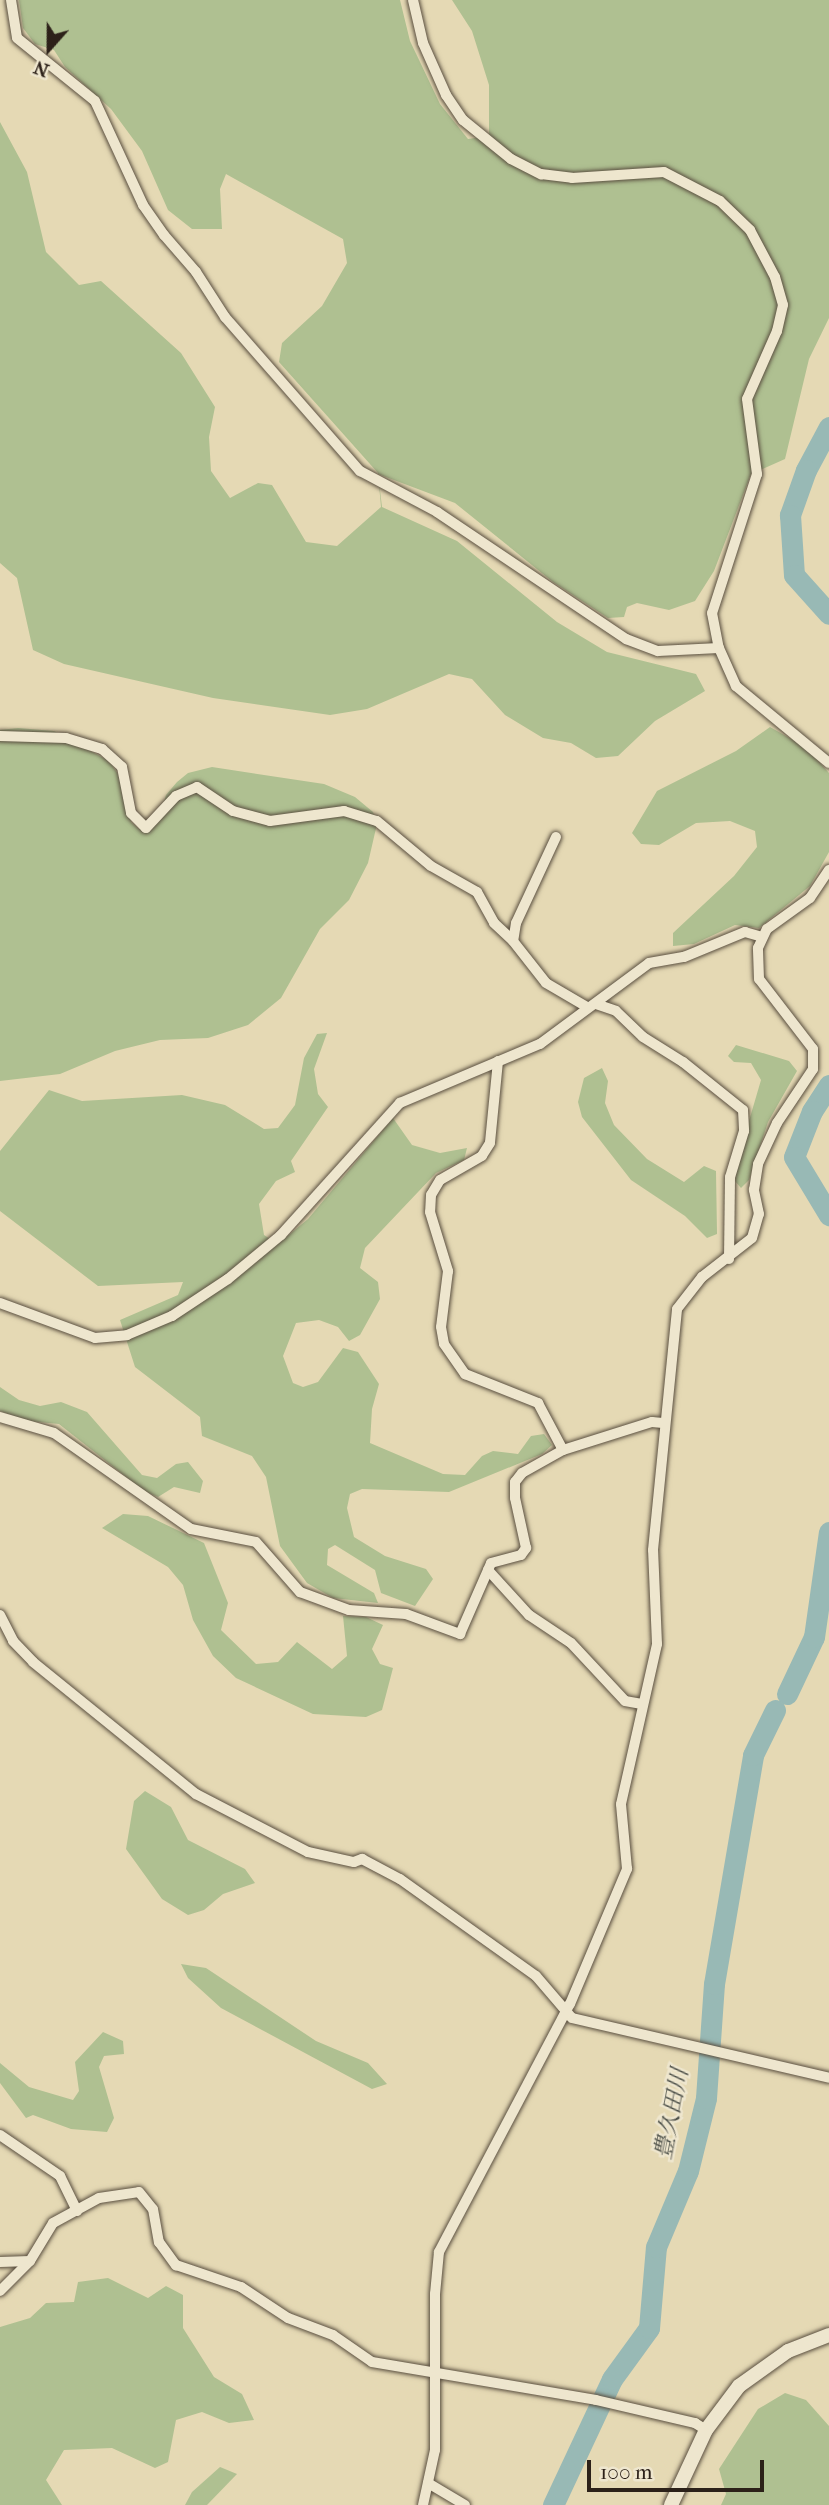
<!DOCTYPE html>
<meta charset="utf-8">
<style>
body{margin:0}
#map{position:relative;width:829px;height:2505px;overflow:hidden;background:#e5d9b4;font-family:"IM FELL French Canon","Noto Serif JP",serif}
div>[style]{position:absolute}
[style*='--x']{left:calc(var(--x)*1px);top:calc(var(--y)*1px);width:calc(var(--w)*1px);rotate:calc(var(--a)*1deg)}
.green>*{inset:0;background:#afc091}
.river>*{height:21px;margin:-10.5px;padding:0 10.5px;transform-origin:10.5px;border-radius:10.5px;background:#98b9b5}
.roads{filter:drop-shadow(0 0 2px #5a4f40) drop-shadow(0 0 2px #5a4f40)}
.minor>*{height:10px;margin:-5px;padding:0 5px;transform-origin:5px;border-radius:5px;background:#eee6ce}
.secondary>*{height:14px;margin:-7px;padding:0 7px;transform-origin:7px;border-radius:7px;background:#eee6ce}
span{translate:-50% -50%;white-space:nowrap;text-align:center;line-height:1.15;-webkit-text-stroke:5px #eee6ce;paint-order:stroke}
.water-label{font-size:23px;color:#4c4f48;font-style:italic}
.north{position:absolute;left:14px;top:14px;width:70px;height:70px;-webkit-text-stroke:5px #eee6ce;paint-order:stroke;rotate:201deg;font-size:19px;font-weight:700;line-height:28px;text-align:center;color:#2c2119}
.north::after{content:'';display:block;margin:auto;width:24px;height:32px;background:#2c2119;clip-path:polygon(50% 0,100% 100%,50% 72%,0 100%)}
.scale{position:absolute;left:587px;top:2460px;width:177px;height:32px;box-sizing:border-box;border:4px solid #2c2119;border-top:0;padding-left:9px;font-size:21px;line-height:24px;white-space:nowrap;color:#2c2119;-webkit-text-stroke:5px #eee6ce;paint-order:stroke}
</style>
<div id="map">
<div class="green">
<i style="clip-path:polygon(19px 0,400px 0,410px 41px,440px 104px,468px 139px,489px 136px,489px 85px,472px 31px,452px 0,829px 0,829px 318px,809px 359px,785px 459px,751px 474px,714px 571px,695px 601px,669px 610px,637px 603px,627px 607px,624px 617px,608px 618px,553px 582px,455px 503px,378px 474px,382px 507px,457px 541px,557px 622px,607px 652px,696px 674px,705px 691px,655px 721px,618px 756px,596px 758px,571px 743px,543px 738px,505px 715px,472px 679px,449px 674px,367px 709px,330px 715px,213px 698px,64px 664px,33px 650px,17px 578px,0 563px,0 122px,27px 172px,46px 252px,79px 285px,101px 281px,181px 353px,215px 407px,209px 437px,211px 471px,230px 498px,258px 483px,272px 485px,306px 542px,337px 546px,381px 507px,378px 473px,279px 362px,282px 343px,322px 306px,347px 263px,343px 239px,226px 174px,220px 189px,222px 229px,192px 229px,168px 210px,142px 151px,111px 109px,65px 67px,54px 50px,35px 44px,23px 28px)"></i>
<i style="clip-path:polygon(770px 727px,807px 748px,829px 773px,829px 852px,810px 886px,759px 928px,735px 925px,694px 944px,673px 946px,673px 933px,734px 876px,757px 847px,755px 831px,730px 821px,696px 823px,659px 845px,641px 844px,632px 833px,657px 791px,736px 751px)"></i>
<i style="clip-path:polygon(18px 728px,54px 731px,109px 761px,118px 774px,131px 822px,139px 829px,149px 829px,158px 823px,166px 795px,177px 782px,188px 773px,212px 767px,324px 784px,355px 797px,373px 812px,377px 824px,368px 863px,349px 900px,320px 929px,281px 998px,248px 1025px,208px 1038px,160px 1040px,115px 1051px,60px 1074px,0 1081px,0 730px)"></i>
<i style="clip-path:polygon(327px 1033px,314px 1069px,318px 1094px,328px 1107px,291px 1161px,295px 1172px,276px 1181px,259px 1204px,264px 1235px,278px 1244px,308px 1219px,393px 1118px,412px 1145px,440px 1153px,467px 1148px,464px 1160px,436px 1173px,365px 1248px,360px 1268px,378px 1282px,380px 1299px,360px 1335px,349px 1341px,338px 1327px,319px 1320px,296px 1323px,283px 1356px,293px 1383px,303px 1387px,318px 1382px,343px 1348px,358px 1352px,379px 1384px,372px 1409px,370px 1443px,443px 1474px,465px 1475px,482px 1456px,493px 1451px,518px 1454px,531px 1436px,544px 1434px,552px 1445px,542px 1454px,449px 1492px,362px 1489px,350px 1494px,347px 1508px,354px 1537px,385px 1556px,426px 1569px,433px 1579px,415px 1606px,381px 1593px,375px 1570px,335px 1545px,328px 1549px,327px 1565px,374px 1593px,378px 1603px,333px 1598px,307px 1583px,280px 1546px,266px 1477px,252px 1456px,202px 1436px,200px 1417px,135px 1367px,120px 1320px,178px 1295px,183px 1282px,98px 1286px,0 1211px,0 1151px,49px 1090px,82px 1101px,182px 1095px,225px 1105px,264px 1129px,278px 1128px,295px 1105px,304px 1058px,317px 1034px)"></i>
<i style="clip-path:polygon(736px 1045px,789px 1061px,797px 1071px,768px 1122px,749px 1180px,741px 1188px,735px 1181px,739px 1155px,761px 1080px,751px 1063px,734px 1062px,728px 1056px)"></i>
<i style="clip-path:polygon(602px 1068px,608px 1081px,605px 1103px,614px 1125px,647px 1159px,684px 1182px,704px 1166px,716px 1171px,717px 1234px,707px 1238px,685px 1216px,631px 1180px,582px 1117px,578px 1102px,584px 1078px)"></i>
<i style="clip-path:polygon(0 1387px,19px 1400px,40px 1406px,61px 1402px,87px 1412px,142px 1475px,157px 1478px,176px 1464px,188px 1462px,203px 1481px,200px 1493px,174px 1487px,158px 1497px,144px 1491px,59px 1424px,28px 1421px,0 1411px)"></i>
<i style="clip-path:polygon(123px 1514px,148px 1516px,204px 1543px,228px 1603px,221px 1630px,256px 1664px,278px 1662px,297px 1642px,332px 1669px,347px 1656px,343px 1616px,366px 1617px,383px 1625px,372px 1649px,380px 1664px,393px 1668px,382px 1710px,366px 1717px,313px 1714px,236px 1678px,213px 1656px,193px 1620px,183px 1585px,168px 1567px,102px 1528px)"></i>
<i style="clip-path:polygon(145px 1791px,171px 1807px,188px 1840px,245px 1869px,255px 1883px,223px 1894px,204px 1910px,188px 1915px,162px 1899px,126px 1849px,134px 1801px)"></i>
<i style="clip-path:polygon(181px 1964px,206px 1968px,316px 2041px,368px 2063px,387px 2084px,372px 2089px,221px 2008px,188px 1978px)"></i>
<i style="clip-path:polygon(103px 2032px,123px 2041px,124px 2054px,104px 2056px,99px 2067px,114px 2118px,107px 2132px,71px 2129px,33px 2115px,26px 2118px,0 2083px,0 2063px,29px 2087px,73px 2100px,79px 2091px,75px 2062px)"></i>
<i style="clip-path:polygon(108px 2278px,148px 2298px,166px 2286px,183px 2295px,183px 2328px,214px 2377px,242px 2394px,254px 2420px,229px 2423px,202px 2412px,176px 2420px,168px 2462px,155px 2468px,112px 2448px,64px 2450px,46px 2480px,62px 2505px,0 2505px,0 2327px,30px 2318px,46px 2303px,74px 2302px,78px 2282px)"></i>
<i style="clip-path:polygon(785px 2393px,806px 2400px,829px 2426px,829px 2505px,721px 2505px,726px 2494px,719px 2469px,758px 2409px)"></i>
<i style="clip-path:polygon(220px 2467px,237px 2474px,207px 2505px,185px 2505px,192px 2492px)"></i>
</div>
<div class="river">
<i style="--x:829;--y:427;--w:49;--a:118.1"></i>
<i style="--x:806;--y:470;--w:48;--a:109.6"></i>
<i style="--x:790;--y:515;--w:60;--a:86.2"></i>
<i style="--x:794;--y:575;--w:52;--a:48.1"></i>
<i style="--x:829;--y:1085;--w:31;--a:123"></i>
<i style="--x:812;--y:1111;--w:49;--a:111.4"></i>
<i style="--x:794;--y:1157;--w:68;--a:58.9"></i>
<i style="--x:787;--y:1694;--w:63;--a:-64.7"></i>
<i style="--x:814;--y:1637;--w:106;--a:-81.9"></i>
<i style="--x:553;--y:2505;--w:139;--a:-64.9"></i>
<i style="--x:612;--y:2379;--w:63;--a:-54"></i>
<i style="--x:649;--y:2328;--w:81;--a:-85.1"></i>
<i style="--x:656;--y:2247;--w:82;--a:-67.2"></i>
<i style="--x:688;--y:2171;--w:75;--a:-76.1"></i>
<i style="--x:706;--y:2098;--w:114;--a:-86"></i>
<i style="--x:714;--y:1984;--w:232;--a:-80.3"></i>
<i style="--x:753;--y:1755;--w:50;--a:-63.9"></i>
</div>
<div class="roads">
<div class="minor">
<i style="--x:11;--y:0;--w:38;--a:81"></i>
<i style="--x:17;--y:38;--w:100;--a:38.9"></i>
<i style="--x:95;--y:101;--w:115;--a:65.2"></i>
<i style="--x:143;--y:205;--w:37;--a:55"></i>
<i style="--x:164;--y:235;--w:49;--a:49.1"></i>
<i style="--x:196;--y:272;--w:54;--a:57.2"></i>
<i style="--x:225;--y:317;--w:205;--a:48.8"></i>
<i style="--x:360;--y:471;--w:87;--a:28"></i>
<i style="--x:437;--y:512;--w:228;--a:33.9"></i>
<i style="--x:626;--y:639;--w:34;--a:21"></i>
<i style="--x:658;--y:651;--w:61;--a:-2.8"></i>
<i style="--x:413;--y:0;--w:44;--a:76.9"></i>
<i style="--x:423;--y:43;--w:57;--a:66.1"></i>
<i style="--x:446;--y:95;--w:30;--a:56"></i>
<i style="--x:463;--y:120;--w:62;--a:39.1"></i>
<i style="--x:511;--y:159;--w:34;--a:27"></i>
<i style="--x:541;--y:174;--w:31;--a:7"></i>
<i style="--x:572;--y:178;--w:92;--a:-3.7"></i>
<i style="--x:664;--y:172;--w:63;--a:27.4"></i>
<i style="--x:720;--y:201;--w:42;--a:44"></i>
<i style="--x:750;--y:230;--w:53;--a:62"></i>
<i style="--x:775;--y:277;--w:29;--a:74"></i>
<i style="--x:783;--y:305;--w:27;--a:103"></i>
<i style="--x:777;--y:331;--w:74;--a:113.8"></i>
<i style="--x:747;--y:399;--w:76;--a:82.4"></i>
<i style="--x:757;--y:474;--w:146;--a:107.9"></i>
<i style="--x:712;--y:613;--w:36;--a:79"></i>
<i style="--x:719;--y:648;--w:42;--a:65.9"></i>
<i style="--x:736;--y:686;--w:121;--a:39.6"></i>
<i style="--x:0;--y:736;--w:66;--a:1.7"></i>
<i style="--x:66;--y:738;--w:38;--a:17"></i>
<i style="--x:102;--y:749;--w:27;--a:42"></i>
<i style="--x:122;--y:767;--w:47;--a:78.9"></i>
<i style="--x:131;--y:813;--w:21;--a:45"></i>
<i style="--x:146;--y:828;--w:44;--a:-46.8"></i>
<i style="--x:176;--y:796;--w:23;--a:-23"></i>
<i style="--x:197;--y:787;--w:43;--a:33.7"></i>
<i style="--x:233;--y:811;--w:38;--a:15"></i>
<i style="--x:270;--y:821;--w:75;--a:-7.7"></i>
<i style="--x:344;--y:811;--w:34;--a:17"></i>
<i style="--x:377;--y:821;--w:70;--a:39.8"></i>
<i style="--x:431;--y:866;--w:53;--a:29.5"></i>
<i style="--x:477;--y:892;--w:35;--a:61"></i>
<i style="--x:494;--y:923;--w:26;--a:43"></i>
<i style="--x:556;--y:837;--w:95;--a:114.9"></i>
<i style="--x:516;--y:923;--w:18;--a:99"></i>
<i style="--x:513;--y:941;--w:53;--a:51.8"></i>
<i style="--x:546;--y:983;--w:48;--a:30.3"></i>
<i style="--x:596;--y:1004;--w:21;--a:19"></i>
<i style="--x:616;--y:1011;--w:37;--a:44"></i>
<i style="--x:643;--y:1037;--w:47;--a:32"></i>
<i style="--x:683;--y:1062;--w:77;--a:38.7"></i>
<i style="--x:743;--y:1110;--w:21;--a:87"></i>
<i style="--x:744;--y:1131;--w:48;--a:106.9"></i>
<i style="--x:730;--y:1177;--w:82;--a:90.7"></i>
<i style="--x:498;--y:1061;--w:82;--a:95.6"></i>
<i style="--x:490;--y:1143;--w:15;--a:122"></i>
<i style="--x:482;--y:1156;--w:48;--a:150.3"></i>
<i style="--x:440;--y:1180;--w:17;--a:121"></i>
<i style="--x:431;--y:1195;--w:17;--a:93"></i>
<i style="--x:430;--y:1212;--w:62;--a:73"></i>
<i style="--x:448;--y:1271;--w:56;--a:97.1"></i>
<i style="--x:441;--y:1327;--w:17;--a:80"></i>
<i style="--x:444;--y:1344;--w:37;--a:55"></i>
<i style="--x:465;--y:1374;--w:79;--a:21.7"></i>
<i style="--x:538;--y:1403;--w:53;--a:62"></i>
<i style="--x:0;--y:1303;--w:101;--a:20.2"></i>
<i style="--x:95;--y:1338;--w:32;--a:-5"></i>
<i style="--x:127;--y:1335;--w:49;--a:-22.9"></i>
<i style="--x:172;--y:1316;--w:67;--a:-33.5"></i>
<i style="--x:228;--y:1279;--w:69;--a:-39.7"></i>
<i style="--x:281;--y:1235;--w:178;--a:-48"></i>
<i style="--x:400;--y:1103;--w:152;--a:-22.9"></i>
<i style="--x:540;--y:1044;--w:136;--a:-36.6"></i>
<i style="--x:649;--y:963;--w:36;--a:-10"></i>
<i style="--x:684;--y:957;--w:66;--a:-22.3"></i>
<i style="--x:745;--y:932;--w:18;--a:16"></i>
<i style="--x:0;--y:1417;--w:56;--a:16.5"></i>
<i style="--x:54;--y:1433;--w:167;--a:35"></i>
<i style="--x:191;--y:1529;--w:66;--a:11.3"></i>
<i style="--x:256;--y:1542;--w:67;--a:48.7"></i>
<i style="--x:300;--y:1592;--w:52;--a:20.2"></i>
<i style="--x:349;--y:1610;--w:57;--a:4"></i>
<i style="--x:406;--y:1614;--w:58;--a:20.3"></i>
<i style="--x:460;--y:1634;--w:77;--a:-66.4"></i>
<i style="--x:491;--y:1563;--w:31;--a:-15"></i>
<i style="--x:521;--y:1555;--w:9;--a:-54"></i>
<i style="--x:526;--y:1548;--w:51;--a:-102.4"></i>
<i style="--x:515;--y:1498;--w:16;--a:-90"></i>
<i style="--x:515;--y:1482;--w:11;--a:-52"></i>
<i style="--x:522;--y:1473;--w:47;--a:-29.3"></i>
<i style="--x:563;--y:1450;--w:93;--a:-17.5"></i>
<i style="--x:652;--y:1422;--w:11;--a:5"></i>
<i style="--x:488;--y:1570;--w:61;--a:47.7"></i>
<i style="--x:529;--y:1615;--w:50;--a:33.7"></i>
<i style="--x:571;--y:1643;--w:79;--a:47"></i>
<i style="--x:625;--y:1701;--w:17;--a:10"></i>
<i style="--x:0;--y:1615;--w:29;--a:63"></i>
<i style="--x:13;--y:1641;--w:29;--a:46"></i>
<i style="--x:33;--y:1662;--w:210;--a:39"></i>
<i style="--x:196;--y:1794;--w:126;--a:27.4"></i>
<i style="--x:308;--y:1852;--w:47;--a:12.3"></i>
<i style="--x:354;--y:1862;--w:9;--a:-21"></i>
<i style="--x:362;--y:1859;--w:43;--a:27.8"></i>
<i style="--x:400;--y:1879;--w:167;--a:35.5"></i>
<i style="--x:536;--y:1976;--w:55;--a:49.4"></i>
<i style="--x:572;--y:2018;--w:264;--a:13.1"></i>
<i style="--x:0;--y:2135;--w:73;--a:34.3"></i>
<i style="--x:60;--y:2176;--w:39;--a:64"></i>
<i style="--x:0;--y:2262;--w:30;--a:-2"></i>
<i style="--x:0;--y:2291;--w:42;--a:-45"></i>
<i style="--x:30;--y:2261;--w:44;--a:-58.8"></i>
<i style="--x:53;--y:2223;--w:52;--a:-28.5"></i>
<i style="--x:99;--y:2198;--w:40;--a:-8.5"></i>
<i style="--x:139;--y:2192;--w:22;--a:51"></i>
<i style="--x:153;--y:2209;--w:34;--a:80"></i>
<i style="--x:159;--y:2242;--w:29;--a:54"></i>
<i style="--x:176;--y:2265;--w:69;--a:18.7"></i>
<i style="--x:241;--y:2287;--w:56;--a:33.4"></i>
<i style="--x:288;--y:2318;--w:48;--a:20.7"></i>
<i style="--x:333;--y:2335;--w:47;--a:34.7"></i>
<i style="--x:372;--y:2362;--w:227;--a:9.6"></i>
<i style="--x:596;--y:2400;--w:102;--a:13.1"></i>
<i style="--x:695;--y:2423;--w:13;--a:32"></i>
<i style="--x:428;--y:2483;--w:43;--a:30.7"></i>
<i style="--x:423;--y:2505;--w:56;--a:-77.7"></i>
<i style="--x:435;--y:2450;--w:156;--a:-90"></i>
<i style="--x:435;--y:2294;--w:42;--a:-84.6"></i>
<i style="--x:439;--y:2252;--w:280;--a:-62.2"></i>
<i style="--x:570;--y:2004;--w:147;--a:-67.1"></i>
<i style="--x:627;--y:1869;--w:65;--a:-95.3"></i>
<i style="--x:621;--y:1804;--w:164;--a:-77.3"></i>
<i style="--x:657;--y:1644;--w:94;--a:-92.4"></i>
<i style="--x:653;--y:1550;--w:242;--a:-84.3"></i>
<i style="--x:677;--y:1309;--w:41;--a:-52"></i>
<i style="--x:702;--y:1277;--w:63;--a:-38"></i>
<i style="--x:752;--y:1238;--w:25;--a:-74"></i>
<i style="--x:759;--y:1214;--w:25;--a:-102"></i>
<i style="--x:754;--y:1190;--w:26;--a:-81"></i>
<i style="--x:758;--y:1164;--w:45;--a:-65.1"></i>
<i style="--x:777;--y:1123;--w:65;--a:-56.3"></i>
<i style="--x:813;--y:1069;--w:20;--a:-90"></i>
<i style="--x:813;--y:1049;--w:88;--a:-127.6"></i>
<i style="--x:759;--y:979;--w:31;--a:-92"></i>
<i style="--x:758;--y:948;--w:21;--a:-65"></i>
<i style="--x:767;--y:929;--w:53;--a:-35.8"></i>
<i style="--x:810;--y:898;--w:34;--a:-56"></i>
</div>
<div class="secondary">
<i style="--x:671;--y:2505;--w:83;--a:-65"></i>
<i style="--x:706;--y:2430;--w:55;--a:-53.1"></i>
<i style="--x:739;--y:2386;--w:60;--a:-35.5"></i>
<i style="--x:788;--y:2351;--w:44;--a:-21.3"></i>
</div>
</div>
<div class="water-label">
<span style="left:672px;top:2114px;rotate:-79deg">豊久田川</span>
</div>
<div class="north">N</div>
<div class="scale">100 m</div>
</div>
